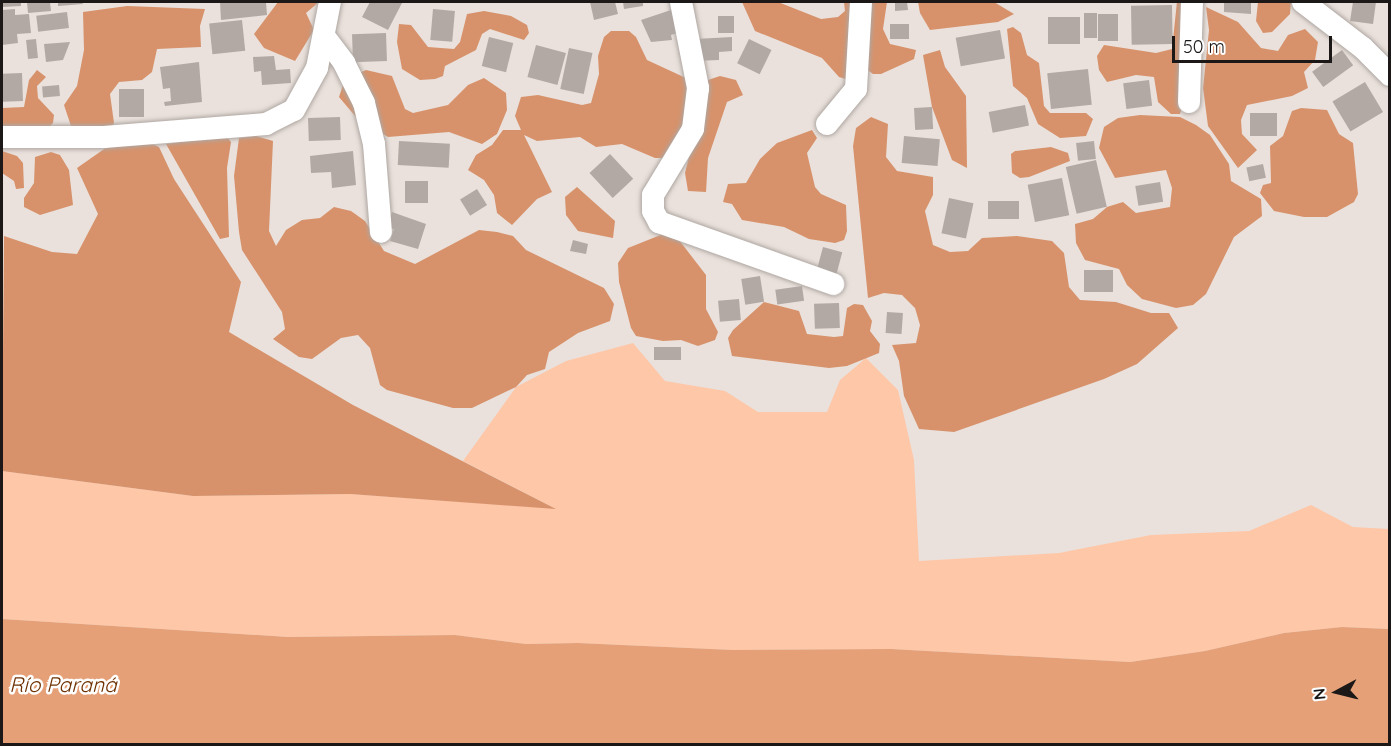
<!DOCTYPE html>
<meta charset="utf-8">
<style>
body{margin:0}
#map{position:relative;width:1391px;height:746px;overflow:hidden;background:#eae1dc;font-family:Quicksand,sans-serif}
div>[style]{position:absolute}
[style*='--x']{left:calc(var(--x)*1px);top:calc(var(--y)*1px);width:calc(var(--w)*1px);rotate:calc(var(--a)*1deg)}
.green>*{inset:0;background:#fec7a8}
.forest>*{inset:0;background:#d7926b}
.water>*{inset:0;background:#e5a078}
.building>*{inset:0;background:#b2a9a5;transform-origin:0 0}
.roads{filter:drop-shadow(0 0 2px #aea6a1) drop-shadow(0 0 2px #aea6a1)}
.minor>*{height:22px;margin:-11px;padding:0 11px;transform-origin:11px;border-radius:11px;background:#fff}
span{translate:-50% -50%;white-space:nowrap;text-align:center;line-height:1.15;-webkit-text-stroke:5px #fff;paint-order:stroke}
.water-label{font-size:21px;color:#6e3000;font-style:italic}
.frame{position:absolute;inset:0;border:3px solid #1b1817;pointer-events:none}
.north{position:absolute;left:1307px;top:662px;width:60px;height:60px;-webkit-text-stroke:4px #fff;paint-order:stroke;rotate:263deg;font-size:16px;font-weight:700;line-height:24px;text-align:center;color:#1b1817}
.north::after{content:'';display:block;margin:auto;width:21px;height:27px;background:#1b1817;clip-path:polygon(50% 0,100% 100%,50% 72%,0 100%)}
.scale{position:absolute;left:1172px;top:36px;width:160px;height:27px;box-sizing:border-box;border:3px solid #1b1817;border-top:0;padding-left:8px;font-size:18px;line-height:21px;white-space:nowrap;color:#1b1817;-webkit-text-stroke:4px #fff;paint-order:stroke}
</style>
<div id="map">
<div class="green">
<i style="clip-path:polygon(633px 343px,665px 381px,725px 391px,758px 412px,827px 412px,840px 380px,866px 358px,898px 390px,914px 460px,919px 561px,1059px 553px,1151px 535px,1249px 531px,1311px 505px,1353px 527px,1389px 529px,1389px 629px,1342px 627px,1284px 633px,1205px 651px,1130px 662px,891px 649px,733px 650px,578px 643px,526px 644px,455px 635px,288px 637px,2px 619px,2px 471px,193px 496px,350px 494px,554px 508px,463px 461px,516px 387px,566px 361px)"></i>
</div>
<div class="forest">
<i style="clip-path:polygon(278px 2px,319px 2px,306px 13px,314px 30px,295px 61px,264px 48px,254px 34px)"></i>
<i style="clip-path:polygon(742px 2px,778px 2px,821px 19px,838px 17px,845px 11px,844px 2px,861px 2px,849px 80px,839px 77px,822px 58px,755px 31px)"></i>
<i style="clip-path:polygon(869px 2px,887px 2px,883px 29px,890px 44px,916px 50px,914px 59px,881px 74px,873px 74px,865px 68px)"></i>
<i style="clip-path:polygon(918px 2px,994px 2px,1014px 14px,998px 22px,930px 30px,920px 13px)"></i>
<i style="clip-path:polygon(1177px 2px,1191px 2px,1183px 105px,1180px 114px,1171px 114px,1158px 102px,1154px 77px,1136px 75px,1107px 82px,1099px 70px,1097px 56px,1104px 45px,1156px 53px,1172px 49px)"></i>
<i style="clip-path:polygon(1258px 2px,1291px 2px,1290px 14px,1272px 32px,1263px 33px,1256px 21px)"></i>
<i style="clip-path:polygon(127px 6px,205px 9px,200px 26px,201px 47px,157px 49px,152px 72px,142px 80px,119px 82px,110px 94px,114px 123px,104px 137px,71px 126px,64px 105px,77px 86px,84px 50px,83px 12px)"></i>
<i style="clip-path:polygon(1206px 7px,1238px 22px,1261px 48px,1278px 51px,1288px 35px,1305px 29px,1318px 42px,1315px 60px,1304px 72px,1308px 88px,1292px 96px,1247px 105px,1241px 120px,1242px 134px,1257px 150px,1238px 168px,1208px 126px,1203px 88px,1209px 30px)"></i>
<i style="clip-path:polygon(484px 11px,511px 16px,527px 25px,529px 33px,524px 40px,490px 29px,482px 34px,476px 50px,445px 66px,443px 76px,435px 79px,420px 80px,402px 69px,397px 42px,399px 24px,411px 25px,428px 47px,454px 49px,460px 42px,467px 14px)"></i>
<i style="clip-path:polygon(1013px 27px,1021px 33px,1027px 55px,1039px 63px,1044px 106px,1050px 113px,1086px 113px,1093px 119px,1086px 136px,1060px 138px,1038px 124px,1027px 98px,1013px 86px,1007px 29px)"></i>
<i style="clip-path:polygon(611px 31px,629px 31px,636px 37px,647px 60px,688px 79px,683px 131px,664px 158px,655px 158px,622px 144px,596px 147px,580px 137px,537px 141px,524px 135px,552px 192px,537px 199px,512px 225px,497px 213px,494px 195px,484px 180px,468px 170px,476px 155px,492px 145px,503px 130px,521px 130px,515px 116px,521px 97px,538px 95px,582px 105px,591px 103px,599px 74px,598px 56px,604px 37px)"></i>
<i style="clip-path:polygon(940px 50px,945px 67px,966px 96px,967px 168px,952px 160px,932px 107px,923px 55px)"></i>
<i style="clip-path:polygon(37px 70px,46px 77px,37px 86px,38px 98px,54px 115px,53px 123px,47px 129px,2px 126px,2px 108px,24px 107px,29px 80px)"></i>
<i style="clip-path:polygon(366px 70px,392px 76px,405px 109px,413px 113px,448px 105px,468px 85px,484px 78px,506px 93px,507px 110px,497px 134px,482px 144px,449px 132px,388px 137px,356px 117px,339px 97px,345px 79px)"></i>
<i style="clip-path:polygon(720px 76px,736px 80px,743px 95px,727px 102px,708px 158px,706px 192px,688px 191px,685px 173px,708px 80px)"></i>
<i style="clip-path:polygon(1301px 108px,1327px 110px,1339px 134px,1353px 143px,1358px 194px,1354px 202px,1327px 217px,1304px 217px,1274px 211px,1260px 193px,1263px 185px,1271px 183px,1270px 146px,1283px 136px,1292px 111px)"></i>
<i style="clip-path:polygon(1140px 115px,1180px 117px,1196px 125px,1210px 135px,1229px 164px,1231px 181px,1261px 199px,1262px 216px,1234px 237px,1206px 294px,1193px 305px,1176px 308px,1142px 299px,1127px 285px,1119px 269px,1085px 260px,1076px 243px,1075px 224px,1093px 219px,1107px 207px,1123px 202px,1136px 213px,1170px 207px,1172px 188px,1166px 170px,1115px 178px,1099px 148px,1104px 127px,1118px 118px)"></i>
<i style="clip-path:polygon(871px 117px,888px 124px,886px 157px,897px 171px,933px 177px,933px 195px,925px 211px,933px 245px,950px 252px,968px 251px,982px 238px,1017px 236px,1052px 241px,1064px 253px,1069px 287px,1080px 300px,1116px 302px,1151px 313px,1169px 313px,1178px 328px,1137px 364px,1104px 379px,954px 432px,919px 429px,904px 396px,899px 361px,892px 345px,916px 343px,920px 325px,915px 308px,902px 295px,884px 293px,868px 298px,853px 146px,856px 128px)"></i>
<i style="clip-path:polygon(812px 130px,817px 138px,807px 153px,815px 187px,821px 194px,846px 205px,847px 231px,844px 240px,835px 243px,809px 239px,784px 227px,742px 220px,732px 204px,723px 202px,728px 184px,746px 183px,760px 159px,777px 143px)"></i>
<i style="clip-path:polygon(127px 133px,159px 147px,174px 179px,241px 282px,229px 332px,353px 405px,556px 509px,350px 494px,193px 496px,2px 471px,4px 236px,52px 252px,77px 254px,98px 214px,77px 168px)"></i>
<i style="clip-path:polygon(226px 136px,231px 142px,227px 168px,229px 237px,220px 239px,166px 144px)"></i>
<i style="clip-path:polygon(256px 136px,273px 141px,269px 231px,276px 246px,286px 230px,302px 220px,320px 218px,334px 207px,351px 211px,365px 221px,384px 251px,415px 264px,479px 230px,497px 232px,513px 236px,526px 250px,604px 288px,614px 304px,610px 321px,578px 333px,549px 352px,545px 369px,527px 375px,516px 387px,472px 408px,453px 408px,387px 390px,380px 385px,370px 348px,358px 335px,341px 338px,312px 359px,299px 357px,273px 339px,285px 329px,282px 312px,242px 250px,239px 232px,234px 176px,239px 138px)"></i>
<i style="clip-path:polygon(1051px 147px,1068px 153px,1070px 161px,1029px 177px,1020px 178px,1012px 173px,1011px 154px,1015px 151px)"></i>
<i style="clip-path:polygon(2px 151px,17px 156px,23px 163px,24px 188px,16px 189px,14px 181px,2px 173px)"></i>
<i style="clip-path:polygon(51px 152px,60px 155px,69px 170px,73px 205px,40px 215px,24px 207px,24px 198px,34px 183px,35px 157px)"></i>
<i style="clip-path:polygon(577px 187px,615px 221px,613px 238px,578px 231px,566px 215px,565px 197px)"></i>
<i style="clip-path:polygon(663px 234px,679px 240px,706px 275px,706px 309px,718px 332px,715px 340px,698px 346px,681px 340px,663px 341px,636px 336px,631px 328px,619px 282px,618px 263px,628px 248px)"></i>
<i style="clip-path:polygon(764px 302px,799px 311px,807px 334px,834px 337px,843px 336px,847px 308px,854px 304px,863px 305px,872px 321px,870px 331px,880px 344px,879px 353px,847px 366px,829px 368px,732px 356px,728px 338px,733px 330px)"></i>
</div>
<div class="water">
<i style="clip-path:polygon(2px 619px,288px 637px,455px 635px,526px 644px,578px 643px,733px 650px,891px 649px,1130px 662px,1205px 651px,1284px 633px,1342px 627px,1389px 629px,1389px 744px,2px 744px)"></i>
</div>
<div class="building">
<i style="clip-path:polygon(2px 2px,21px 2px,21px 6px,2px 7px)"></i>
<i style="clip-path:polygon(27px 2px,50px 2px,51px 11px,28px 13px)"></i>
<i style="clip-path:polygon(58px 2px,82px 2px,83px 4px,58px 6px)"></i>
<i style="clip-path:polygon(220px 2px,266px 2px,267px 15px,221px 20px)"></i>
<i style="clip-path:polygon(370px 2px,402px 3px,388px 30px,362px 17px)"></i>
<i style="clip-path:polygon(590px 2px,615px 2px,618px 14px,594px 20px)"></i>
<i style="clip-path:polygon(623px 2px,643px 2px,643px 6px,624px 9px)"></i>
<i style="clip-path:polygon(895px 2px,907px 2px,908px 10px,895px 11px)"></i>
<i style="clip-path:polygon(1224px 2px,1251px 2px,1251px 14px,1224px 12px)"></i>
<i style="clip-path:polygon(1353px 2px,1376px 2px,1373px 24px,1350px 21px)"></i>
<i style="left:1172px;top:5px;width:39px;height:41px;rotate:89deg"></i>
<i style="clip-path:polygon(15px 9px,15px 15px,29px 14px,31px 33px,17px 34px,18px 43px,2px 45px,2px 10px)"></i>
<i style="left:433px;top:9px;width:22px;height:31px;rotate:5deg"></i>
<i style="clip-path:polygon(671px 10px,680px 32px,671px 35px,672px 40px,651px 42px,641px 20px)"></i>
<i style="left:67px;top:12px;width:16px;height:31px;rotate:83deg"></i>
<i style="left:1084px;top:13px;width:13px;height:25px"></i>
<i style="left:1098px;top:14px;width:20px;height:27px"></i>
<i style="left:718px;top:16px;width:16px;height:17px"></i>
<i style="left:1048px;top:17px;width:32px;height:27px"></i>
<i style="left:242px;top:20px;width:31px;height:33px;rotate:84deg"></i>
<i style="left:909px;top:24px;width:15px;height:19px;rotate:90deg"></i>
<i style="left:1000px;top:30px;width:29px;height:45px;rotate:80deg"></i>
<i style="left:386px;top:33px;width:28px;height:34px;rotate:88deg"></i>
<i style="left:489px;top:37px;width:25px;height:30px;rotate:14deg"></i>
<i style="clip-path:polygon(732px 37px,732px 51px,719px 52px,719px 60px,696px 61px,695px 39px)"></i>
<i style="left:36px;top:39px;width:19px;height:10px;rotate:84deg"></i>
<i style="left:749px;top:39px;width:25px;height:27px;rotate:26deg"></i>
<i style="clip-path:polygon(70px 42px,63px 60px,46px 62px,44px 44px)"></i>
<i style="left:536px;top:45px;width:31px;height:33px;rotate:15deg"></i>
<i style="left:569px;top:48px;width:24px;height:42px;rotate:12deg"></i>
<i style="left:1342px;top:50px;width:19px;height:37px;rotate:54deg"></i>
<i style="clip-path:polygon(274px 56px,276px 70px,290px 69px,291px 83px,262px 85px,261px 71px,254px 72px,253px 57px)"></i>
<i style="clip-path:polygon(199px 62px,202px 102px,165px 106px,164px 102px,171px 101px,170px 88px,163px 89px,160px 67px)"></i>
<i style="left:1088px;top:69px;width:36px;height:41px;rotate:84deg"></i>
<i style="left:22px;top:73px;width:28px;height:20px;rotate:88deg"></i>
<i style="left:1149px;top:80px;width:26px;height:26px;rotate:83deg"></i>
<i style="left:1365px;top:82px;width:35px;height:38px;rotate:59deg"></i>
<i style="left:59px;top:85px;width:11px;height:17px;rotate:85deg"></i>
<i style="left:144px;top:89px;width:28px;height:25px;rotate:90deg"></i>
<i style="left:1025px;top:105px;width:21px;height:37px;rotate:79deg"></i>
<i style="left:932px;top:107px;width:22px;height:18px;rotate:87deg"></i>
<i style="left:1250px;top:113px;width:27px;height:23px"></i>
<i style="left:340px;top:117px;width:23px;height:32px;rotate:88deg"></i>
<i style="left:904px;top:136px;width:36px;height:27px;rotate:5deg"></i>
<i style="left:399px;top:141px;width:51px;height:24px;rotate:3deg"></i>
<i style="left:1094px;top:141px;width:18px;height:18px;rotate:84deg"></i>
<i style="clip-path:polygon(353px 151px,356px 185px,332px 188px,331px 172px,311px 173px,310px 156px)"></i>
<i style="left:610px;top:154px;width:34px;height:28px;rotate:47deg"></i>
<i style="left:1096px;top:160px;width:48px;height:31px;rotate:77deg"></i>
<i style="left:1263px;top:164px;width:14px;height:17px;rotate:78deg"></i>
<i style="left:1062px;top:178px;width:38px;height:35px;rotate:79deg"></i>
<i style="left:405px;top:181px;width:23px;height:22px"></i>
<i style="left:1160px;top:182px;width:20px;height:25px;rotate:81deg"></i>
<i style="left:477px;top:189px;width:19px;height:20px;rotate:58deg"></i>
<i style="left:949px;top:198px;width:25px;height:36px;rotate:12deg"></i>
<i style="left:988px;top:201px;width:31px;height:18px"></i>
<i style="clip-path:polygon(392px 212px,426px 224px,418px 249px,390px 241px,394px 229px,387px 227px)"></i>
<i style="clip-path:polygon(573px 240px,588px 244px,586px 254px,570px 251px)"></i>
<i style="left:823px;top:247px;width:20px;height:26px;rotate:15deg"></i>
<i style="left:1113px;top:270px;width:22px;height:29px;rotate:90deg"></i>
<i style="left:760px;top:276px;width:26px;height:19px;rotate:81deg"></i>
<i style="left:802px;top:286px;width:15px;height:27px;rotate:82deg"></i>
<i style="left:739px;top:299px;width:21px;height:21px;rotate:85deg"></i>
<i style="left:839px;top:303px;width:25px;height:25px;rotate:88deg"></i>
<i style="left:887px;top:312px;width:16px;height:21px;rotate:4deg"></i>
<i style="left:654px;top:347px;width:27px;height:13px"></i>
</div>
<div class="roads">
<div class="minor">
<i style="--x:681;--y:2;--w:88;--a:78.8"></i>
<i style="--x:698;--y:88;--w:41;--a:97"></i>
<i style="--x:693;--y:129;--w:77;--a:121.2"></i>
<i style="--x:653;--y:195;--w:16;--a:90"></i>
<i style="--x:653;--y:211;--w:13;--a:61"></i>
<i style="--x:659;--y:222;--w:185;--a:19.6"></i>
<i style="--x:1303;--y:2;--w:76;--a:37.5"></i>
<i style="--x:1363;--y:48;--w:38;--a:45"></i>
<i style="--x:324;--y:36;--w:34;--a:53"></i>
<i style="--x:344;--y:63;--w:45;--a:63.4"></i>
<i style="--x:364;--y:103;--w:42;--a:76.3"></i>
<i style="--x:374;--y:144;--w:88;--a:85.5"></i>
<i style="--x:1189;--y:102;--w:100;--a:-88.3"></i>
<i style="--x:827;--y:124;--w:45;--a:-50.4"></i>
<i style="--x:856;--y:89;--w:87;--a:-86.7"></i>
<i style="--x:2;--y:137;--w:102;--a:0"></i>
<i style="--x:104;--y:137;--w:163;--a:-4.6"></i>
<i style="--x:266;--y:124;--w:31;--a:-27"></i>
<i style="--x:294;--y:110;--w:48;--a:-61.3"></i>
<i style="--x:317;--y:68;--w:67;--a:-78.9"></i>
</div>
</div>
<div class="water-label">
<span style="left:63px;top:684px">Río Paraná</span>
</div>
<div class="frame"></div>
<div class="north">N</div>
<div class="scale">50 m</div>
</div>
